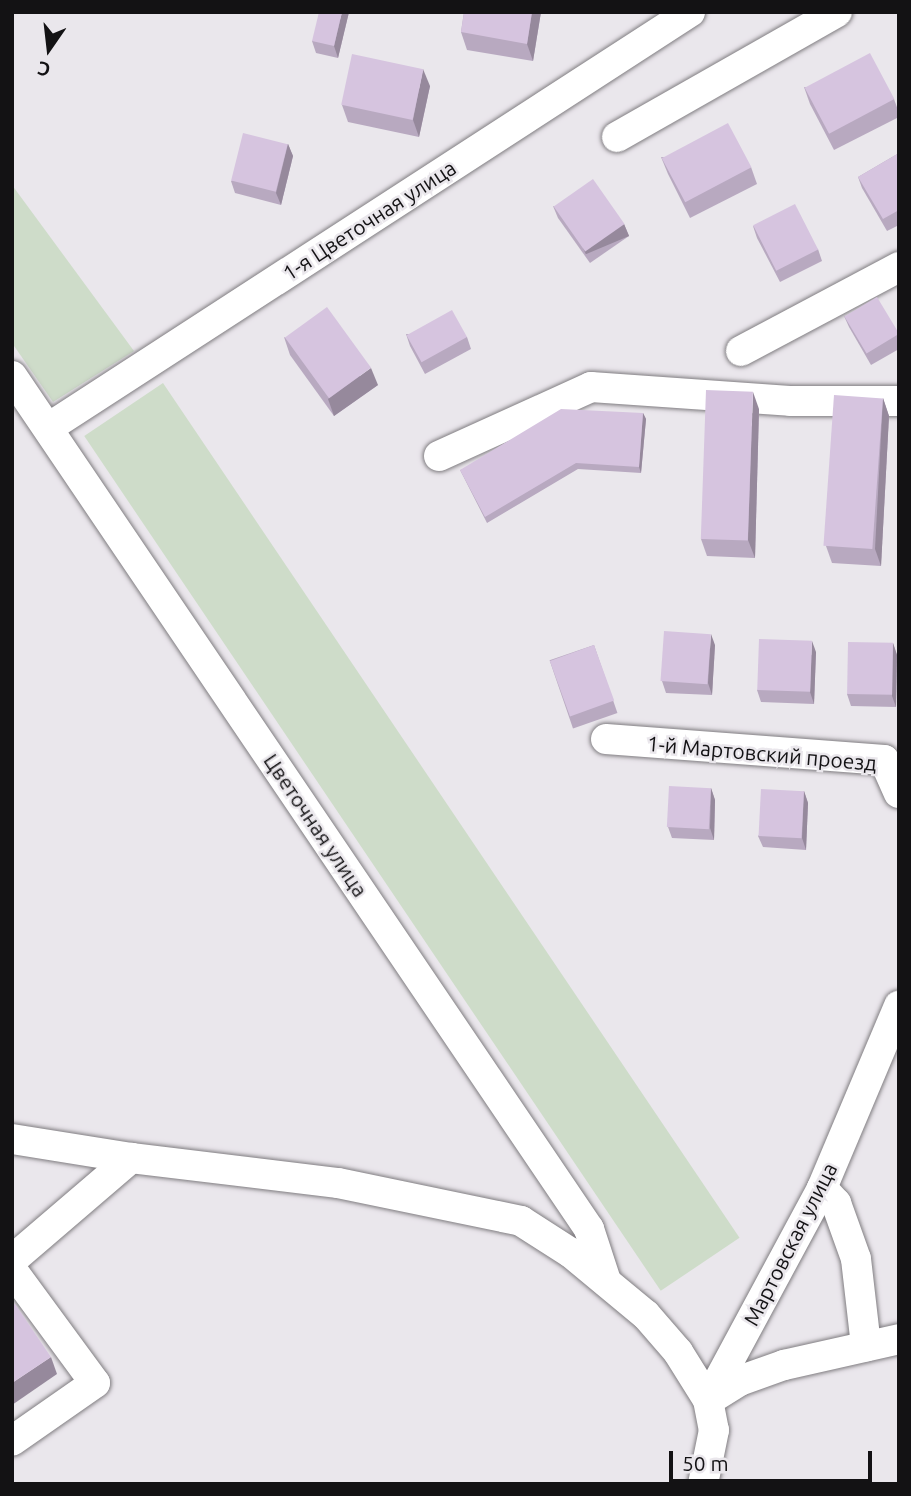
<!DOCTYPE html>
<meta charset="utf-8">
<style>
body{margin:0}
#map{position:relative;width:911px;height:1496px;overflow:hidden;background:#eae7ec;font-family:Ubuntu,sans-serif}
div>[style]{position:absolute}
[style*='--x']{left:calc(var(--x)*1px);top:calc(var(--y)*1px);width:calc(var(--w)*1px);rotate:calc(var(--a)*1deg)}
.green>*{inset:0;background:#cedcc9;transform-origin:0 0}
.roads{filter:drop-shadow(0 0 2px #807d81) drop-shadow(0 0 2px #807d81)}
.minor>*{height:30px;margin:-15px;padding:0 15px;transform-origin:15px;border-radius:15px;background:#fff}
.wall>*{inset:0;background:#b8a9c0;transform-origin:0 0}
.shaded-wall>*{inset:0;background:#96899c;transform-origin:0 0}
.building>*{inset:0;background:#d6c4df;transform-origin:0 0}
span{translate:-50% -50%;white-space:nowrap;text-align:center;line-height:1.15;-webkit-text-stroke:5px #eae7ec;paint-order:stroke}
.street-label{font-size:21px;color:#131214}
.frame{position:absolute;inset:0;border:14px solid #131214;pointer-events:none}
.north{position:absolute;left:14px;top:14px;width:70px;height:70px;-webkit-text-stroke:5px #eae7ec;paint-order:stroke;rotate:194deg;font-size:19px;font-weight:700;line-height:28px;text-align:center;color:#131214}
.north::after{content:'';display:block;margin:auto;width:24px;height:32px;background:#131214;clip-path:polygon(50% 0,100% 100%,50% 72%,0 100%)}
.scale{position:absolute;left:669px;top:1451px;width:203px;height:32px;box-sizing:border-box;border:4px solid #131214;border-top:0;padding-left:9px;font-size:21px;line-height:24px;white-space:nowrap;color:#131214;-webkit-text-stroke:5px #eae7ec;paint-order:stroke}
</style>
<div id="map">
<div class="green">
<i style="clip-path:polygon(12px 185px,134px 351px,53px 402px,12px 343px)"></i>
<i style="left:163px;top:383px;width:1031px;height:95px;rotate:56deg"></i>
</div>
<div class="roads">
<div class="minor">
<i style="--x:617;--y:137;--w:253;--a:-29.6"></i>
<i style="--x:741;--y:351;--w:179;--a:-28"></i>
<i style="--x:12;--y:376;--w:1030;--a:55.92"></i>
<i style="--x:589;--y:1229;--w:55;--a:71.9"></i>
<i style="--x:48;--y:428;--w:765;--a:-32.94"></i>
<i style="--x:439;--y:456;--w:167;--a:-24.4"></i>
<i style="--x:591;--y:387;--w:199;--a:4"></i>
<i style="--x:790;--y:401;--w:109;--a:0"></i>
<i style="--x:606;--y:739;--w:279;--a:4.3"></i>
<i style="--x:884;--y:760;--w:36;--a:66"></i>
<i style="--x:12;--y:1139;--w:121;--a:9.1"></i>
<i style="--x:131;--y:1158;--w:209;--a:6.9"></i>
<i style="--x:338;--y:1183;--w:187;--a:11.7"></i>
<i style="--x:521;--y:1221;--w:59;--a:32.6"></i>
<i style="--x:571;--y:1253;--w:97;--a:39.6"></i>
<i style="--x:646;--y:1315;--w:49;--a:49.1"></i>
<i style="--x:678;--y:1352;--w:57;--a:58"></i>
<i style="--x:708;--y:1400;--w:31;--a:79"></i>
<i style="--x:714;--y:1430;--w:55;--a:101.5"></i>
<i style="--x:822;--y:1188;--w:21;--a:47"></i>
<i style="--x:836;--y:1203;--w:59;--a:70.3"></i>
<i style="--x:856;--y:1259;--w:88;--a:83.4"></i>
<i style="--x:12;--y:1260;--w:157;--a:-40.6"></i>
<i style="--x:12;--y:1270;--w:140;--a:53.7"></i>
<i style="--x:95;--y:1383;--w:101;--a:145.1"></i>
<i style="--x:708;--y:1400;--w:241;--a:-61.7"></i>
<i style="--x:822;--y:1188;--w:198;--a:-67.1"></i>
<i style="--x:709;--y:1400;--w:36;--a:-32"></i>
<i style="--x:739;--y:1381;--w:48;--a:-19.6"></i>
<i style="--x:784;--y:1365;--w:118;--a:-12.7"></i>
</div>
</div>
<div class="wall">
<i style="clip-path:polygon(349px 12px,338px 58px,316px 53px,312px 41px)"></i>
<i style="clip-path:polygon(464px 12px,541px 12px,533px 61px,467px 50px,461px 32px)"></i>
<i style="clip-path:polygon(430px 86px,419px 137px,348px 122px,342px 105px)"></i>
<i style="clip-path:polygon(804px 87px,894px 99px,899px 113px,899px 117px,834px 150px,810px 104px)"></i>
<i style="clip-path:polygon(288px 144px,293px 156px,281px 205px,235px 193px,231px 181px)"></i>
<i style="clip-path:polygon(899px 153px,899px 225px,887px 231px,862px 188px,858px 177px)"></i>
<i style="clip-path:polygon(661px 157px,751px 167px,757px 184px,690px 218px,668px 174px)"></i>
<i style="clip-path:polygon(553px 206px,624px 224px,629px 236px,590px 263px,558px 218px)"></i>
<i style="clip-path:polygon(753px 226px,818px 249px,822px 261px,780px 282px,757px 238px)"></i>
<i style="clip-path:polygon(844px 316px,899px 333px,899px 349px,871px 365px,849px 327px)"></i>
<i style="clip-path:polygon(406px 334px,467px 337px,471px 349px,425px 374px,410px 346px)"></i>
<i style="clip-path:polygon(284px 337px,378px 385px,334px 416px,290px 355px)"></i>
<i style="clip-path:polygon(883px 398px,889px 416px,881px 566px,832px 563px,826px 546px)"></i>
<i style="clip-path:polygon(759px 409px,755px 558px,707px 556px,701px 539px)"></i>
<i style="clip-path:polygon(643px 413px,646px 419px,641px 473px,578px 469px,487px 523px,460px 470px)"></i>
<i style="clip-path:polygon(893px 643px,897px 655px,896px 707px,851px 706px,847px 694px)"></i>
<i style="left:594px;top:645px;width:72px;height:47px;rotate:71deg"></i>
<i style="clip-path:polygon(715px 645px,712px 695px,666px 693px,662px 681px)"></i>
<i style="clip-path:polygon(816px 652px,814px 704px,761px 702px,757px 690px)"></i>
<i style="clip-path:polygon(711px 788px,715px 800px,714px 840px,672px 838px,668px 827px)"></i>
<i style="clip-path:polygon(804px 791px,808px 803px,806px 850px,763px 847px,758px 836px)"></i>
</div>
<div class="shaded-wall">
<i style="clip-path:polygon(342px 12px,349px 12px,338px 58px,334px 46px)"></i>
<i style="clip-path:polygon(532px 12px,541px 12px,533px 61px,527px 44px)"></i>
<i style="clip-path:polygon(423px 69px,430px 86px,419px 137px,413px 120px)"></i>
<i style="clip-path:polygon(288px 144px,293px 156px,281px 205px,276px 193px)"></i>
<i style="left:624px;top:224px;width:13px;height:47px;rotate:67deg"></i>
<i style="clip-path:polygon(371px 368px,378px 385px,334px 416px,328px 399px)"></i>
<i style="clip-path:polygon(753px 392px,759px 409px,755px 558px,748px 540px)"></i>
<i style="clip-path:polygon(883px 398px,889px 416px,881px 566px,875px 549px)"></i>
<i style="clip-path:polygon(643px 413px,646px 419px,641px 473px,639px 467px)"></i>
<i style="clip-path:polygon(711px 634px,715px 645px,712px 695px,708px 683px)"></i>
<i style="clip-path:polygon(812px 641px,816px 652px,814px 704px,810px 692px)"></i>
<i style="clip-path:polygon(893px 643px,897px 655px,896px 707px,892px 696px)"></i>
<i style="clip-path:polygon(711px 788px,715px 800px,714px 840px,710px 828px)"></i>
<i style="clip-path:polygon(804px 791px,808px 803px,806px 850px,802px 838px)"></i>
<i style="clip-path:polygon(51px 1357px,57px 1374px,12px 1405px,12px 1383px)"></i>
</div>
<div class="building">
<i style="clip-path:polygon(319px 12px,342px 12px,334px 46px,312px 41px)"></i>
<i style="clip-path:polygon(464px 12px,532px 12px,527px 44px,461px 32px)"></i>
<i style="left:870px;top:53px;width:52px;height:74px;rotate:62deg"></i>
<i style="left:352px;top:54px;width:73px;height:52px;rotate:12deg"></i>
<i style="left:728px;top:123px;width:50px;height:75px;rotate:62deg"></i>
<i style="left:243px;top:133px;width:46px;height:49px;rotate:14deg"></i>
<i style="clip-path:polygon(899px 153px,899px 210px,883px 219px,858px 177px)"></i>
<i style="left:593px;top:179px;width:55px;height:48px;rotate:55deg"></i>
<i style="left:795px;top:204px;width:51px;height:47px;rotate:63deg"></i>
<i style="left:877px;top:297px;width:43px;height:38px;rotate:59deg"></i>
<i style="left:327px;top:307px;width:75px;height:52px;rotate:54deg"></i>
<i style="left:452px;top:310px;width:31px;height:52px;rotate:61deg"></i>
<i style="left:706px;top:390px;width:47px;height:149px;rotate:2deg"></i>
<i style="left:834px;top:395px;width:49px;height:151px;rotate:4deg"></i>
<i style="clip-path:polygon(561px 409px,643px 413px,639px 467px,576px 463px,485px 517px,460px 470px)"></i>
<i style="left:664px;top:631px;width:47px;height:50px;rotate:4deg"></i>
<i style="left:759px;top:639px;width:53px;height:51px;rotate:2deg"></i>
<i style="left:848px;top:642px;width:45px;height:52px;rotate:1deg"></i>
<i style="left:594px;top:645px;width:59px;height:47px;rotate:70deg"></i>
<i style="left:669px;top:786px;width:42px;height:41px;rotate:3deg"></i>
<i style="left:761px;top:789px;width:43px;height:47px;rotate:3deg"></i>
<i style="clip-path:polygon(15px 1304px,51px 1357px,12px 1383px,12px 1305px)"></i>
</div>
<div class="street-label">
<span style="left:369px;top:220px;rotate:-33deg">1-я Цветочная улица</span>
<span style="left:762px;top:753px;rotate:5deg">1-й Мартовский проезд</span>
<span style="left:316px;top:825px;rotate:56deg">Цветочная улица</span>
<span style="left:790px;top:1244px;rotate:-63deg">Мартовская улица</span>
</div>
<div class="frame"></div>
<div class="north">С</div>
<div class="scale">50 m</div>
</div>
